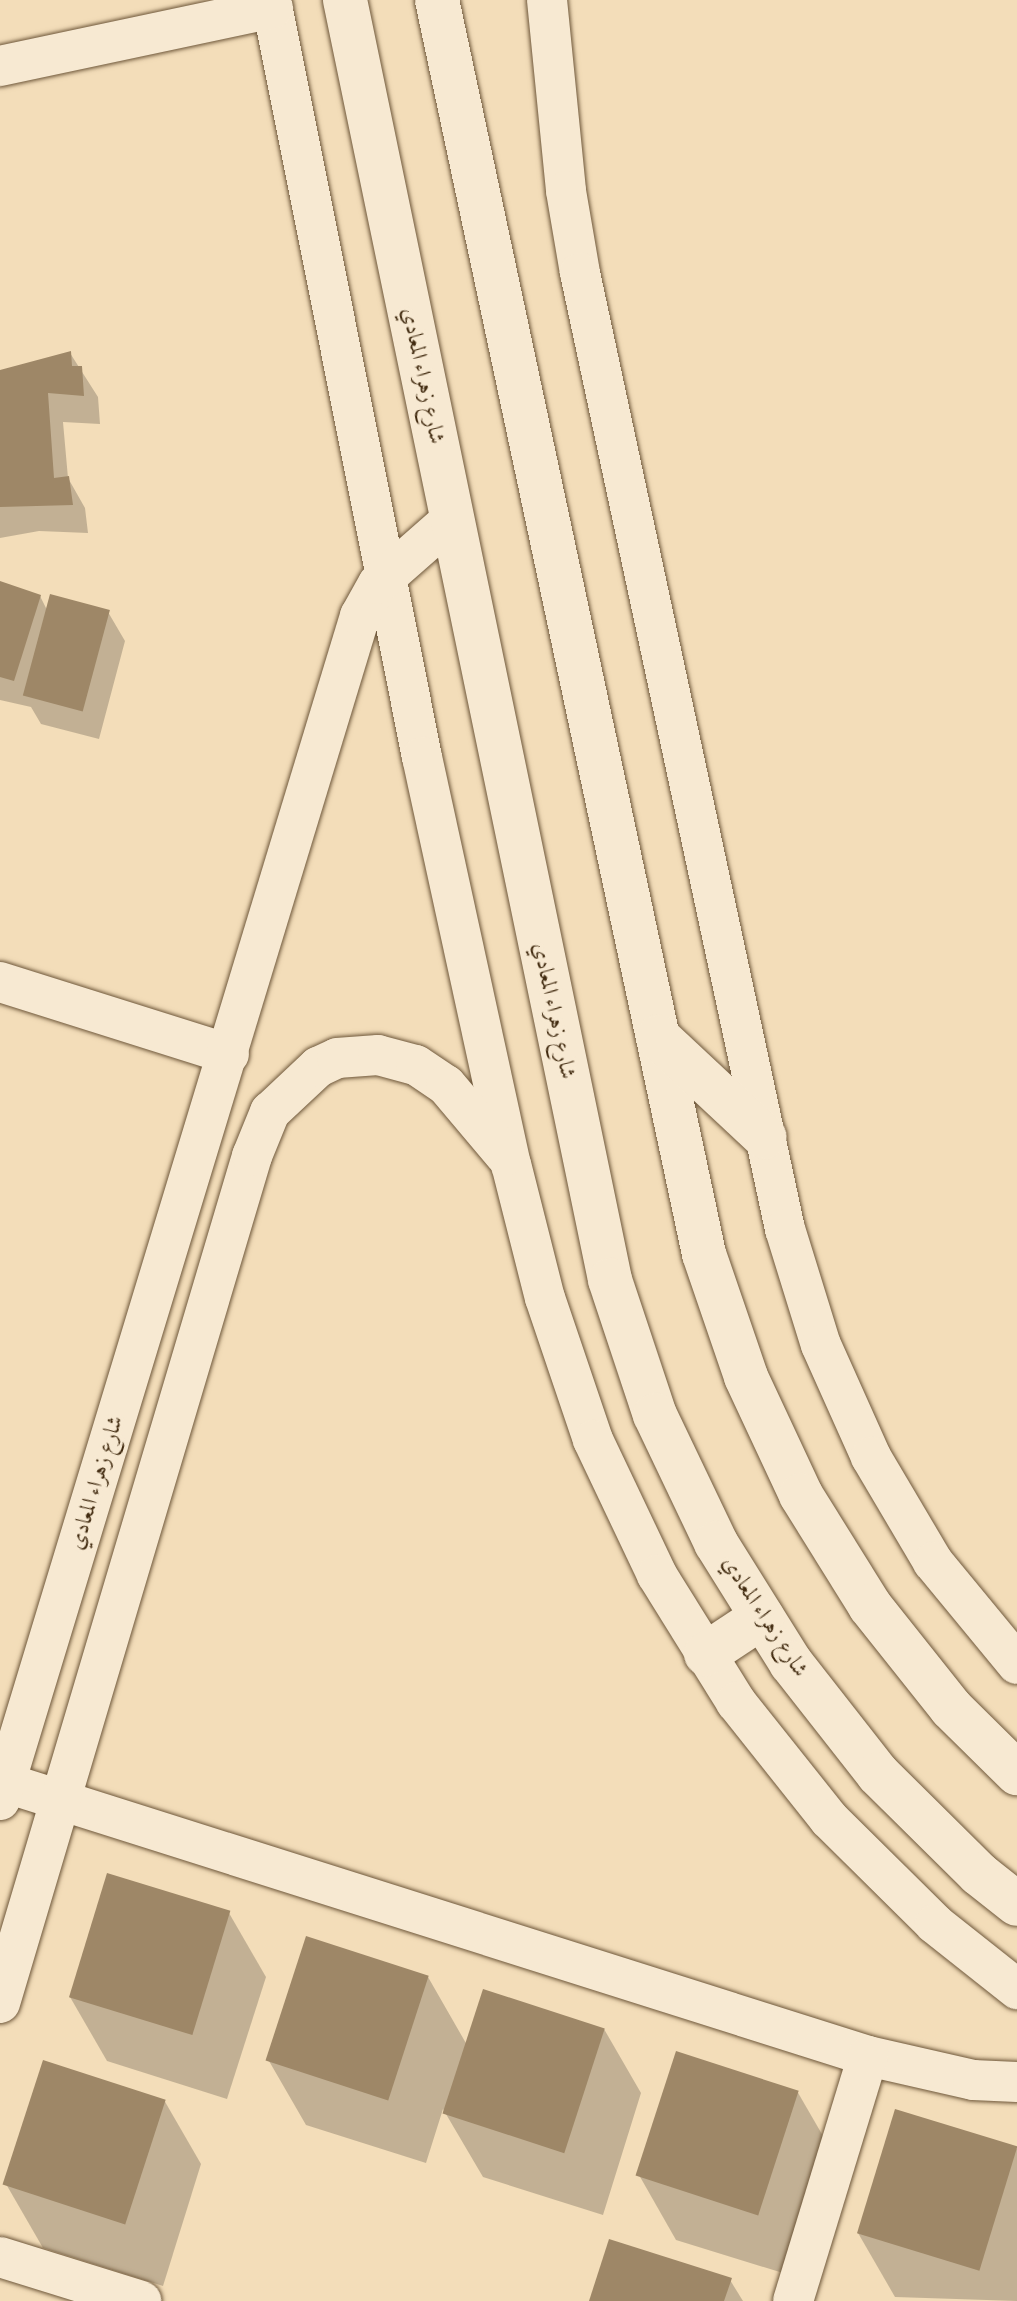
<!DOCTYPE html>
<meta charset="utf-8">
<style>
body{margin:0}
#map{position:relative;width:1017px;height:2301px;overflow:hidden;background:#f3ddb9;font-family:Vollkorn,Amiri,serif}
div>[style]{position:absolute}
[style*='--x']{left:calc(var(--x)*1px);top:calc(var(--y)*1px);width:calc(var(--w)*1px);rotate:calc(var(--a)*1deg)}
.shadow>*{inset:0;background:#0003}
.building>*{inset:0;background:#9e8767;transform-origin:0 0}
.roads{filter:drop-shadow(0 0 2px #6e573a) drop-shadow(0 0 2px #6e573a)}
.minor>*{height:40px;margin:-20px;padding:0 20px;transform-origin:20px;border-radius:20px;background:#f7e9d2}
.secondary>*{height:44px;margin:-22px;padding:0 22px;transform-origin:22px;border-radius:22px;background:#f7e9d2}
span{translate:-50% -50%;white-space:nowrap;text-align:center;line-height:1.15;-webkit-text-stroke:7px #f7e9d2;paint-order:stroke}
.street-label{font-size:22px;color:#412a0f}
</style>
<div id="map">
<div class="shadow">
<i style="clip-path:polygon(70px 353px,98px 397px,100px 424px,63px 422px,68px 478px,85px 508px,88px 533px,39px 531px,0 538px,0 372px)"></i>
<i style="clip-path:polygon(0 583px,40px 596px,47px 610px,108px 612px,125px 641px,99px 739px,41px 724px,31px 707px,0 700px)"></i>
<i style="clip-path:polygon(229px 1913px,266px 1977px,227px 2099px,107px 2061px,70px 1997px)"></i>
<i style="clip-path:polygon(428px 1977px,467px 2045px,604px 2029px,641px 2093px,603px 2215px,483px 2177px,443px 2109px,426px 2163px,306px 2125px,269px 2061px)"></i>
<i style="clip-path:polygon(797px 2091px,834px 2155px,796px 2277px,676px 2240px,639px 2175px)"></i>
<i style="clip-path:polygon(164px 2100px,201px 2164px,163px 2286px,43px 2248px,6px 2184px)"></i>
<i style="clip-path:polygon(897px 2112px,1017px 2149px,1017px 2301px,895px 2297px,858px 2233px)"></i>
<i style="clip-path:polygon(730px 2280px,743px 2301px,592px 2301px)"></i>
</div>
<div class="building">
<i style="clip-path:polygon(71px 351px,72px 366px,82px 366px,84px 396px,48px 393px,54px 478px,69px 476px,73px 505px,0 507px,0 370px)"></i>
<i style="clip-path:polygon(0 581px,41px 595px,14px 681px,0 677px)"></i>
<i style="left:50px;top:594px;width:62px;height:105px;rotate:15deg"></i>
<i style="left:107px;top:1873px;width:129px;height:130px;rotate:17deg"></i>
<i style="left:306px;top:1936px;width:129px;height:131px;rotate:18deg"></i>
<i style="left:483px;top:1989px;width:128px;height:131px;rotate:18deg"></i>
<i style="left:676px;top:2051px;width:129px;height:131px;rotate:18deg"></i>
<i style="left:43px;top:2060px;width:129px;height:131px;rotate:18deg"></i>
<i style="left:895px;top:2109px;width:128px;height:130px;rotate:17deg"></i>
<i style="clip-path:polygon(609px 2239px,732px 2278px,724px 2301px,589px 2301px)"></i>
</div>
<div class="roads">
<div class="minor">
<i style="--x:271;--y:0;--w:772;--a:78.72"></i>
<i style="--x:422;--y:757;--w:417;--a:77.7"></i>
<i style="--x:511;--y:1164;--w:138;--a:75.8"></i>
<i style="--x:545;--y:1298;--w:150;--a:71.3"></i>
<i style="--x:593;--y:1440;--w:149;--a:64.6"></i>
<i style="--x:657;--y:1575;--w:150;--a:58.1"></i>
<i style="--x:736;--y:1702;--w:149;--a:51.5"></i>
<i style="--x:829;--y:1819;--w:149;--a:44.7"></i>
<i style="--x:935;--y:1924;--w:105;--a:38.4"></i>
<i style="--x:547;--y:0;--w:192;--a:84.3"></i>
<i style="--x:566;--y:191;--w:83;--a:80.3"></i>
<i style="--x:580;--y:273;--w:978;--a:77.9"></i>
<i style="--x:785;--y:1229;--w:121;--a:72.8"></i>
<i style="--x:821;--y:1345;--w:123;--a:65.9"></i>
<i style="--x:871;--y:1457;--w:122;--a:59.4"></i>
<i style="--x:933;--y:1562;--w:132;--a:50.5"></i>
<i style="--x:0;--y:66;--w:279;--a:-12"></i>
<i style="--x:0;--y:982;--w:240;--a:17.5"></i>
<i style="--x:0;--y:1781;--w:911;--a:17.58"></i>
<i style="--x:868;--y:2056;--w:108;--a:12.9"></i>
<i style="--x:973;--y:2080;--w:44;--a:2.6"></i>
<i style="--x:0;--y:1800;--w:1238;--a:-73.09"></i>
<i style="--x:360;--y:616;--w:37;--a:-61"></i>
<i style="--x:378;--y:584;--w:98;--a:-41.3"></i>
<i style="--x:0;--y:2003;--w:884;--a:-73.43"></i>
<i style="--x:252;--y:1156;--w:48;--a:-67.8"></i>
<i style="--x:270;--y:1112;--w:66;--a:-43.2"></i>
<i style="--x:318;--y:1067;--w:21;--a:-25"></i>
<i style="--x:337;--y:1058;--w:41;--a:-4.2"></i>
<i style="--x:378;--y:1055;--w:39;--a:15"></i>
<i style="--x:416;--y:1065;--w:36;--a:34"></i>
<i style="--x:446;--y:1085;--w:92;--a:49.9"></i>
<i style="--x:0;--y:2257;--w:148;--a:17.3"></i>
<i style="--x:793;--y:2301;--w:256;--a:-73"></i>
</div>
<div class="secondary">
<i style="--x:345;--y:0;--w:1307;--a:78.3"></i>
<i style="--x:610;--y:1280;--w:142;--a:71.6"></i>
<i style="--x:655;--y:1415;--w:142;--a:64.5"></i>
<i style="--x:716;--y:1543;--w:142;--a:58"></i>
<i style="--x:791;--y:1663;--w:141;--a:51.9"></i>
<i style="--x:878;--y:1774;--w:142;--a:44.7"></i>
<i style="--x:979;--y:1874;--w:48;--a:38.3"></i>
<i style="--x:437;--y:0;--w:1282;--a:77.98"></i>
<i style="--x:704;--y:1254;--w:130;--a:71.1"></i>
<i style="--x:746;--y:1377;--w:130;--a:65"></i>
<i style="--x:801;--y:1495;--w:131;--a:58.1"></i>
<i style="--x:870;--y:1606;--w:130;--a:51.5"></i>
<i style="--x:951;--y:1708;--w:93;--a:44.6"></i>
<i style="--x:658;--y:1037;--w:146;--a:43.1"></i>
<i style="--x:706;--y:1654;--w:67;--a:-33.5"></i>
</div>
</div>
<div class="street-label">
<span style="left:422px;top:376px;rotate:78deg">شارع زهراء المعادي</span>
<span style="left:553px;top:1011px;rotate:78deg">شارع زهراء المعادي</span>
<span style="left:97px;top:1483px;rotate:-73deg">شارع زهراء المعادي</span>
<span style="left:764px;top:1617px;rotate:57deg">شارع زهراء المعادي</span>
</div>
</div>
